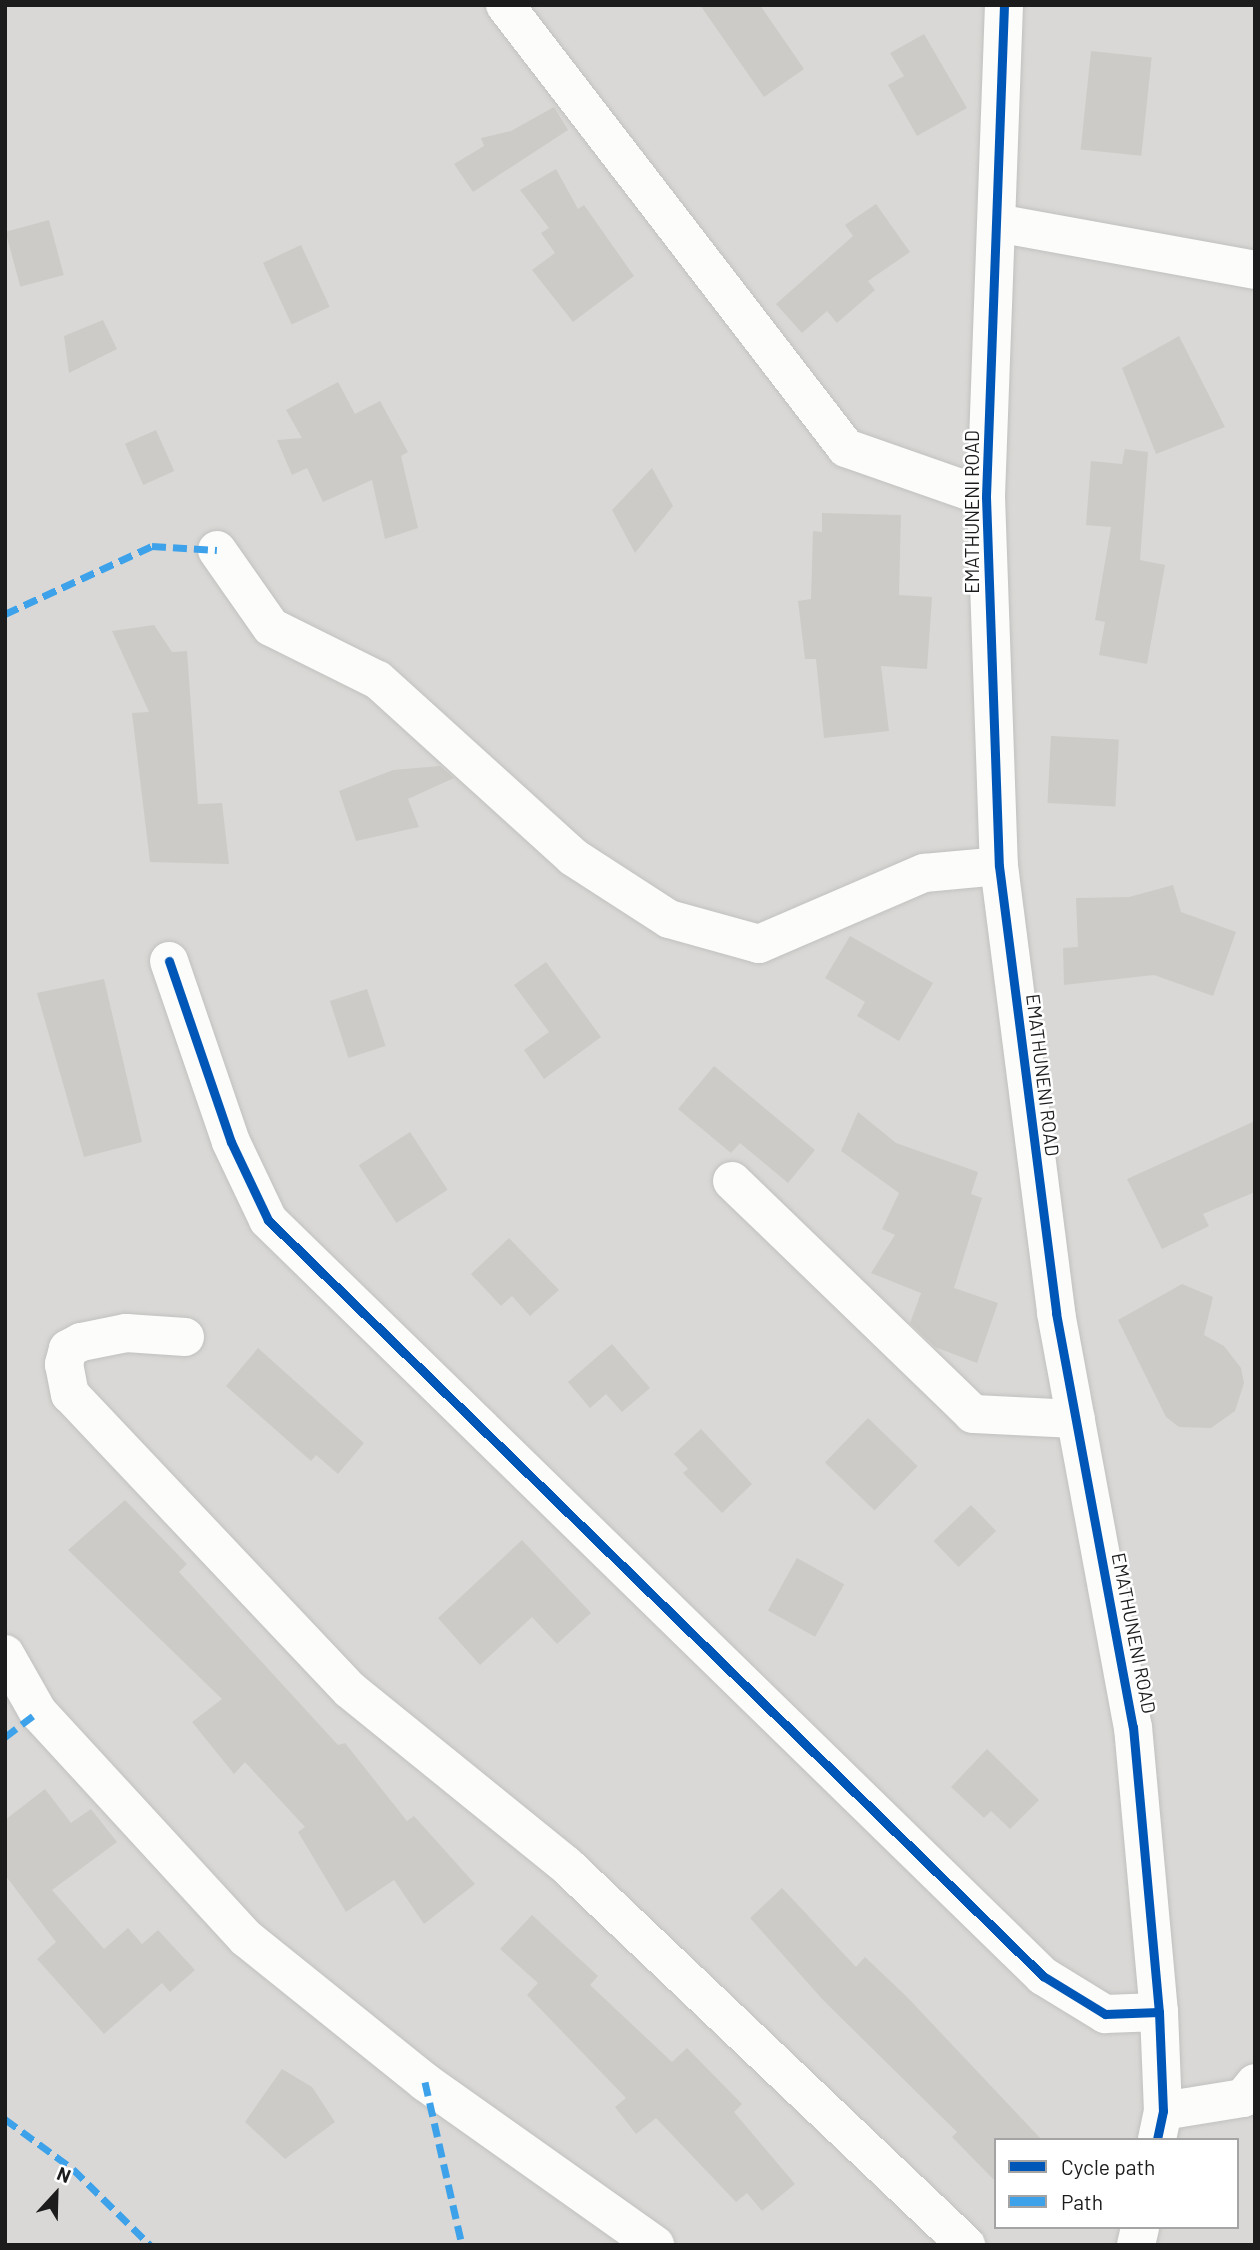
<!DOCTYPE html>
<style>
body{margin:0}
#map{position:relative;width:1260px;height:2250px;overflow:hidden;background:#eae9e4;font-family:Barlow,sans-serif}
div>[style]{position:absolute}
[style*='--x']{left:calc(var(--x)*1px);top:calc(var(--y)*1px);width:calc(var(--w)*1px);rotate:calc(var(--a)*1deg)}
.residential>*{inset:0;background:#d9d8d6}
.building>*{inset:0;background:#cdcbc7;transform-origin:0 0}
.roads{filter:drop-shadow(0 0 2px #c1c1bf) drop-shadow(0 0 2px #c1c1bf)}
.minor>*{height:38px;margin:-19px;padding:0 19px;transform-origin:19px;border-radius:19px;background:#fcfcfb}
.quiet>*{height:7px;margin-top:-3.5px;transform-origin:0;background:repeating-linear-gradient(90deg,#3da2ea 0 14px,transparent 0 21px)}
.cycleway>*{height:9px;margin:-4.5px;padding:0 4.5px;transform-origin:4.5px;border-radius:4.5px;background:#0057b8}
span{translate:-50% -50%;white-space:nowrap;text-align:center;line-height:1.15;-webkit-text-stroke:5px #fff;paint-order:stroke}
.street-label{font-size:19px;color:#1c1c1c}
.frame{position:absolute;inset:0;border:7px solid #1c1c1c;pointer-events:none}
.legend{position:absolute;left:994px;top:2138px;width:245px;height:91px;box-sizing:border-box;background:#fff;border:2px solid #a4a4a4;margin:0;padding:9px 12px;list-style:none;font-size:21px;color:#1c1c1c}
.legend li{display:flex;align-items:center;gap:14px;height:35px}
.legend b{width:35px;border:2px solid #a4a4a4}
.north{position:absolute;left:21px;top:2159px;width:70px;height:70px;-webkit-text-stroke:5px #fff;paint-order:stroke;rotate:22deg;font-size:19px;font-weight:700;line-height:28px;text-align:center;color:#1c1c1c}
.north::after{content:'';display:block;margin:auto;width:24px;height:32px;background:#1c1c1c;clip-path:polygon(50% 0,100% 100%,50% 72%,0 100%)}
</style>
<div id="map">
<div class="residential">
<i style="clip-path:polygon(evenodd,5px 5px,1255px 5px,1255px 2245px,5px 2245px,5px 5px,996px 2140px,1237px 2140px,1237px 2227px,996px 2227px,996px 2140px)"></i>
</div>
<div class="building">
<i style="clip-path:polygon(700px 5px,760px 5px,804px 69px,764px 97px)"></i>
<i style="clip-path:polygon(924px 34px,967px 108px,917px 136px,888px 85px,904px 76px,890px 53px)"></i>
<i style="left:1091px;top:51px;width:61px;height:99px;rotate:6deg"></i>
<i style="clip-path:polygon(554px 107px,568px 130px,473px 192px,454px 164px,484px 146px,481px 138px,511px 131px)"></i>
<i style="clip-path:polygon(556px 169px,578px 209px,584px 205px,634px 276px,573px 322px,532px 270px,555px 253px,541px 233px,549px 228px,520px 190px)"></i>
<i style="clip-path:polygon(876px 204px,910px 252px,868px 281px,875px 290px,837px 323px,827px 311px,802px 333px,776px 304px,853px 236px,845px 225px)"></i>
<i style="left:49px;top:220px;width:57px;height:45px;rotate:75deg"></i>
<i style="left:301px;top:245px;width:68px;height:42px;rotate:65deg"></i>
<i style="clip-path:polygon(103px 320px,117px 349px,69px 373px,64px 336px)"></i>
<i style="clip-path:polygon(1179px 336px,1225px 427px,1156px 454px,1122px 368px)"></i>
<i style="clip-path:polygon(338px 382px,355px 414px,380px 401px,408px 452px,401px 456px,418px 528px,385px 539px,372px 480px,323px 502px,307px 468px,292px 475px,277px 440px,302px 438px,286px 410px)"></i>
<i style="left:156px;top:430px;width:45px;height:34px;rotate:66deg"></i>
<i style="clip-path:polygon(1125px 449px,1148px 452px,1140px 560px,1165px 565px,1147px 664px,1099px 655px,1105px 622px,1095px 620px,1111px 527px,1086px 525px,1091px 461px,1122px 464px)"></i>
<i style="clip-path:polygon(652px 468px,673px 506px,635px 553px,612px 510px)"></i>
<i style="clip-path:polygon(822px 513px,901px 515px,899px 595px,932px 597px,927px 669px,881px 666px,889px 731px,824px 738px,816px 659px,805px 659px,798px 601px,811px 599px,813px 531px,822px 532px)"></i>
<i style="clip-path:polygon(154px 625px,172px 652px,187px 651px,198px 804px,222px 803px,229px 864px,150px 862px,132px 713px,149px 712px,112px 631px)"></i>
<i style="left:1051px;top:736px;width:68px;height:67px;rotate:3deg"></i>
<i style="clip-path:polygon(440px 766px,454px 778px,408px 799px,419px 827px,356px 841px,339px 791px,393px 770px)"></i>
<i style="clip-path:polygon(1173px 885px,1181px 912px,1236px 932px,1213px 996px,1154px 975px,1064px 985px,1063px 948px,1078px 947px,1076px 898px,1129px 897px)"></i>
<i style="clip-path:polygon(850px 936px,933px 983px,899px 1041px,857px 1016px,865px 1002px,825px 978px)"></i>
<i style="clip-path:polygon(546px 962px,601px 1037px,544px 1079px,524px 1050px,549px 1032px,514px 985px)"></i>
<i style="clip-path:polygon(104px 979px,142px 1142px,84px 1157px,37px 993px)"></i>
<i style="left:367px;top:989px;width:60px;height:39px;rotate:72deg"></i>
<i style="clip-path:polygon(714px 1066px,815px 1150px,788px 1183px,740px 1143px,731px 1153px,678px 1109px)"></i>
<i style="clip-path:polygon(858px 1112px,896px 1143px,978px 1172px,971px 1194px,982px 1198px,954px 1288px,998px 1303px,977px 1363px,935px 1347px,910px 1323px,921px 1293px,871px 1273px,895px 1235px,882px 1229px,899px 1193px,841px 1151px)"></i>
<i style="clip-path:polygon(1255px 1121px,1255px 1192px,1203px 1214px,1209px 1226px,1162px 1249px,1127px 1179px)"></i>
<i style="left:410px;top:1132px;width:69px;height:61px;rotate:57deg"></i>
<i style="clip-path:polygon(509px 1238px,559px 1290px,530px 1316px,512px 1296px,501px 1306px,471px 1274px)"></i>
<i style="clip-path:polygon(1182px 1284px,1213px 1297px,1204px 1335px,1224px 1346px,1241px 1368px,1244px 1383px,1235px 1411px,1211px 1428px,1179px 1427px,1166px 1417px,1118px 1320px)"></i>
<i style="clip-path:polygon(612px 1344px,650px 1388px,622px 1412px,606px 1394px,590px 1408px,568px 1382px)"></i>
<i style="clip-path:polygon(258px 1348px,364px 1443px,338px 1474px,316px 1455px,311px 1461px,226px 1386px)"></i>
<i style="left:868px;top:1418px;width:69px;height:62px;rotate:44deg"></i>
<i style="clip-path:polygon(701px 1429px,752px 1484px,722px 1513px,683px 1473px,688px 1469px,674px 1454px)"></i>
<i style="clip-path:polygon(125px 1500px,187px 1564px,179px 1572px,338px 1745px,345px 1743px,407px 1821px,414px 1816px,475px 1884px,424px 1924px,394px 1880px,346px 1912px,298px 1832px,305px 1827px,245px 1762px,234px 1774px,192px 1722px,222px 1699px,68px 1550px)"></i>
<i style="left:971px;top:1505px;width:36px;height:52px;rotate:46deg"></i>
<i style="clip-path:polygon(522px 1540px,591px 1613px,557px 1644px,532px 1617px,480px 1665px,438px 1618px)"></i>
<i style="left:797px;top:1558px;width:54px;height:60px;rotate:29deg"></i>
<i style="clip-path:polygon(987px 1749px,1039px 1800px,1010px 1829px,991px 1811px,984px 1818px,951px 1787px)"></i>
<i style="clip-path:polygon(45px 1789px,71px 1823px,91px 1809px,117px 1842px,52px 1890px,104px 1949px,128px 1928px,142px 1944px,158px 1930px,195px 1970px,170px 1992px,162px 1983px,104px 2034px,37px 1959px,56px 1942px,5px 1875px,5px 1820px)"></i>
<i style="clip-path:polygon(782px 1888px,856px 1967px,865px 1957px,907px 1997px,1042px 2140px,996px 2140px,996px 2182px,952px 2137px,957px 2132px,824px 2001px,750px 1918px)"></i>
<i style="clip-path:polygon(532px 1915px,598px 1976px,590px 1985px,672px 2062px,687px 2048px,742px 2104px,734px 2112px,795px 2184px,762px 2211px,747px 2193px,736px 2202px,656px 2118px,636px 2134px,615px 2107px,626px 2098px,527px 1995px,538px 1983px,500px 1949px)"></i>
<i style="clip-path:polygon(282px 2069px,312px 2087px,335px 2122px,285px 2159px,245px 2122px)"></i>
</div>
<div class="roads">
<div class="minor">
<i style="--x:505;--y:5;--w:559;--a:52.41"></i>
<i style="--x:846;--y:448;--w:148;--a:19.3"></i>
<i style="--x:1004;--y:5;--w:492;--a:92.1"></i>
<i style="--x:986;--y:497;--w:369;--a:88"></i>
<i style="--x:999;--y:866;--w:451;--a:82.7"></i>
<i style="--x:1056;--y:1313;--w:421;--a:79.5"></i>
<i style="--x:1133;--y:1727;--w:286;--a:84.8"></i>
<i style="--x:1159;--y:2012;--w:99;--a:87.7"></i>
<i style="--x:1163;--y:2111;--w:30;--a:102"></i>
<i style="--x:997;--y:223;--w:262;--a:10.3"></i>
<i style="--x:217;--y:550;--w:94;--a:55"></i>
<i style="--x:271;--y:627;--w:119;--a:26.4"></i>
<i style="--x:378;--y:680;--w:263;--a:42.2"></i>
<i style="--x:573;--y:857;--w:114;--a:32.9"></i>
<i style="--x:669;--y:919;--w:93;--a:15.5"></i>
<i style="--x:759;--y:944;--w:180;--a:-23.3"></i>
<i style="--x:924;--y:873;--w:75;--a:-5.3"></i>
<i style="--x:169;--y:961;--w:191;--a:71.1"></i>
<i style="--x:231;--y:1142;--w:86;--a:64.6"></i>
<i style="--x:268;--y:1220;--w:1083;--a:44.29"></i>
<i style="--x:1043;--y:1976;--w:73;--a:31.5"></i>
<i style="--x:1105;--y:2014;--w:54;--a:-2.1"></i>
<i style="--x:732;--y:1181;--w:335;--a:44"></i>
<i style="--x:973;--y:1414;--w:103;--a:2.8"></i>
<i style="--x:185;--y:1337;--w:59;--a:-176.1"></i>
<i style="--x:126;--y:1333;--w:46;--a:168.7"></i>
<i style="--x:81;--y:1342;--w:15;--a:152"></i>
<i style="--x:68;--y:1349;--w:16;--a:105"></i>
<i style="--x:64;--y:1364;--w:31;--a:79"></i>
<i style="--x:70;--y:1394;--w:407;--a:46.6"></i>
<i style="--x:350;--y:1690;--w:278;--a:39"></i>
<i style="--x:566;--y:1865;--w:552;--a:43.53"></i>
<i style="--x:5;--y:1654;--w:67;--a:60.4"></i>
<i style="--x:38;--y:1712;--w:307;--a:47.4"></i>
<i style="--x:246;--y:1938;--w:230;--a:38.8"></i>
<i style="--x:425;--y:2082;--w:282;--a:35.3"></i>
<i style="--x:1163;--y:2111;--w:81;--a:-9.2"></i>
<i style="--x:1243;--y:2098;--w:19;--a:-51"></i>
<i style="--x:1136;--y:2245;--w:18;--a:-77"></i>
</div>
</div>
<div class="quiet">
<i style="--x:5;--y:614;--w:162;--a:-24.8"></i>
<i style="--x:152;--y:546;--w:65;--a:3.5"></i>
<i style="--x:5;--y:1737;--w:41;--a:-37.1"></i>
<i style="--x:425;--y:2082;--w:167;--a:77.2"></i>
<i style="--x:5;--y:2119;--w:84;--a:36.3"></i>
<i style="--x:73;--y:2169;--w:108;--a:44.6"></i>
</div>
<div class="cycleway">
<i style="--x:1004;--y:5;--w:492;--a:92.1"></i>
<i style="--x:986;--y:497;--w:369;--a:88"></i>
<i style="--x:999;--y:866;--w:451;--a:82.7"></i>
<i style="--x:1056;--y:1313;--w:421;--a:79.5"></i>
<i style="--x:1133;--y:1727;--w:286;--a:84.8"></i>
<i style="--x:1159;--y:2012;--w:99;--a:87.7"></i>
<i style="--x:1163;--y:2111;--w:30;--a:102"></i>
<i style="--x:169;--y:961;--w:191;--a:71.1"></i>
<i style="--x:231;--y:1142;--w:86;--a:64.6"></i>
<i style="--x:268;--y:1220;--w:1083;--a:44.29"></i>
<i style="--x:1043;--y:1976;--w:73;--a:31.5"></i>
<i style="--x:1105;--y:2014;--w:54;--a:-2.1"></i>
</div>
<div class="street-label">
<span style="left:972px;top:512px;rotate:-90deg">EMATHUNENI ROAD</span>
<span style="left:1043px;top:1075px;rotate:83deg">EMATHUNENI ROAD</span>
<span style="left:1134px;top:1633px;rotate:79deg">EMATHUNENI ROAD</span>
</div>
<div class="frame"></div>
<ul class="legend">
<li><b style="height:9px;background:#0057b8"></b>Cycle path</li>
<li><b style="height:9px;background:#3da2ea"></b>Path</li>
</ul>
<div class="north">N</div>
</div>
